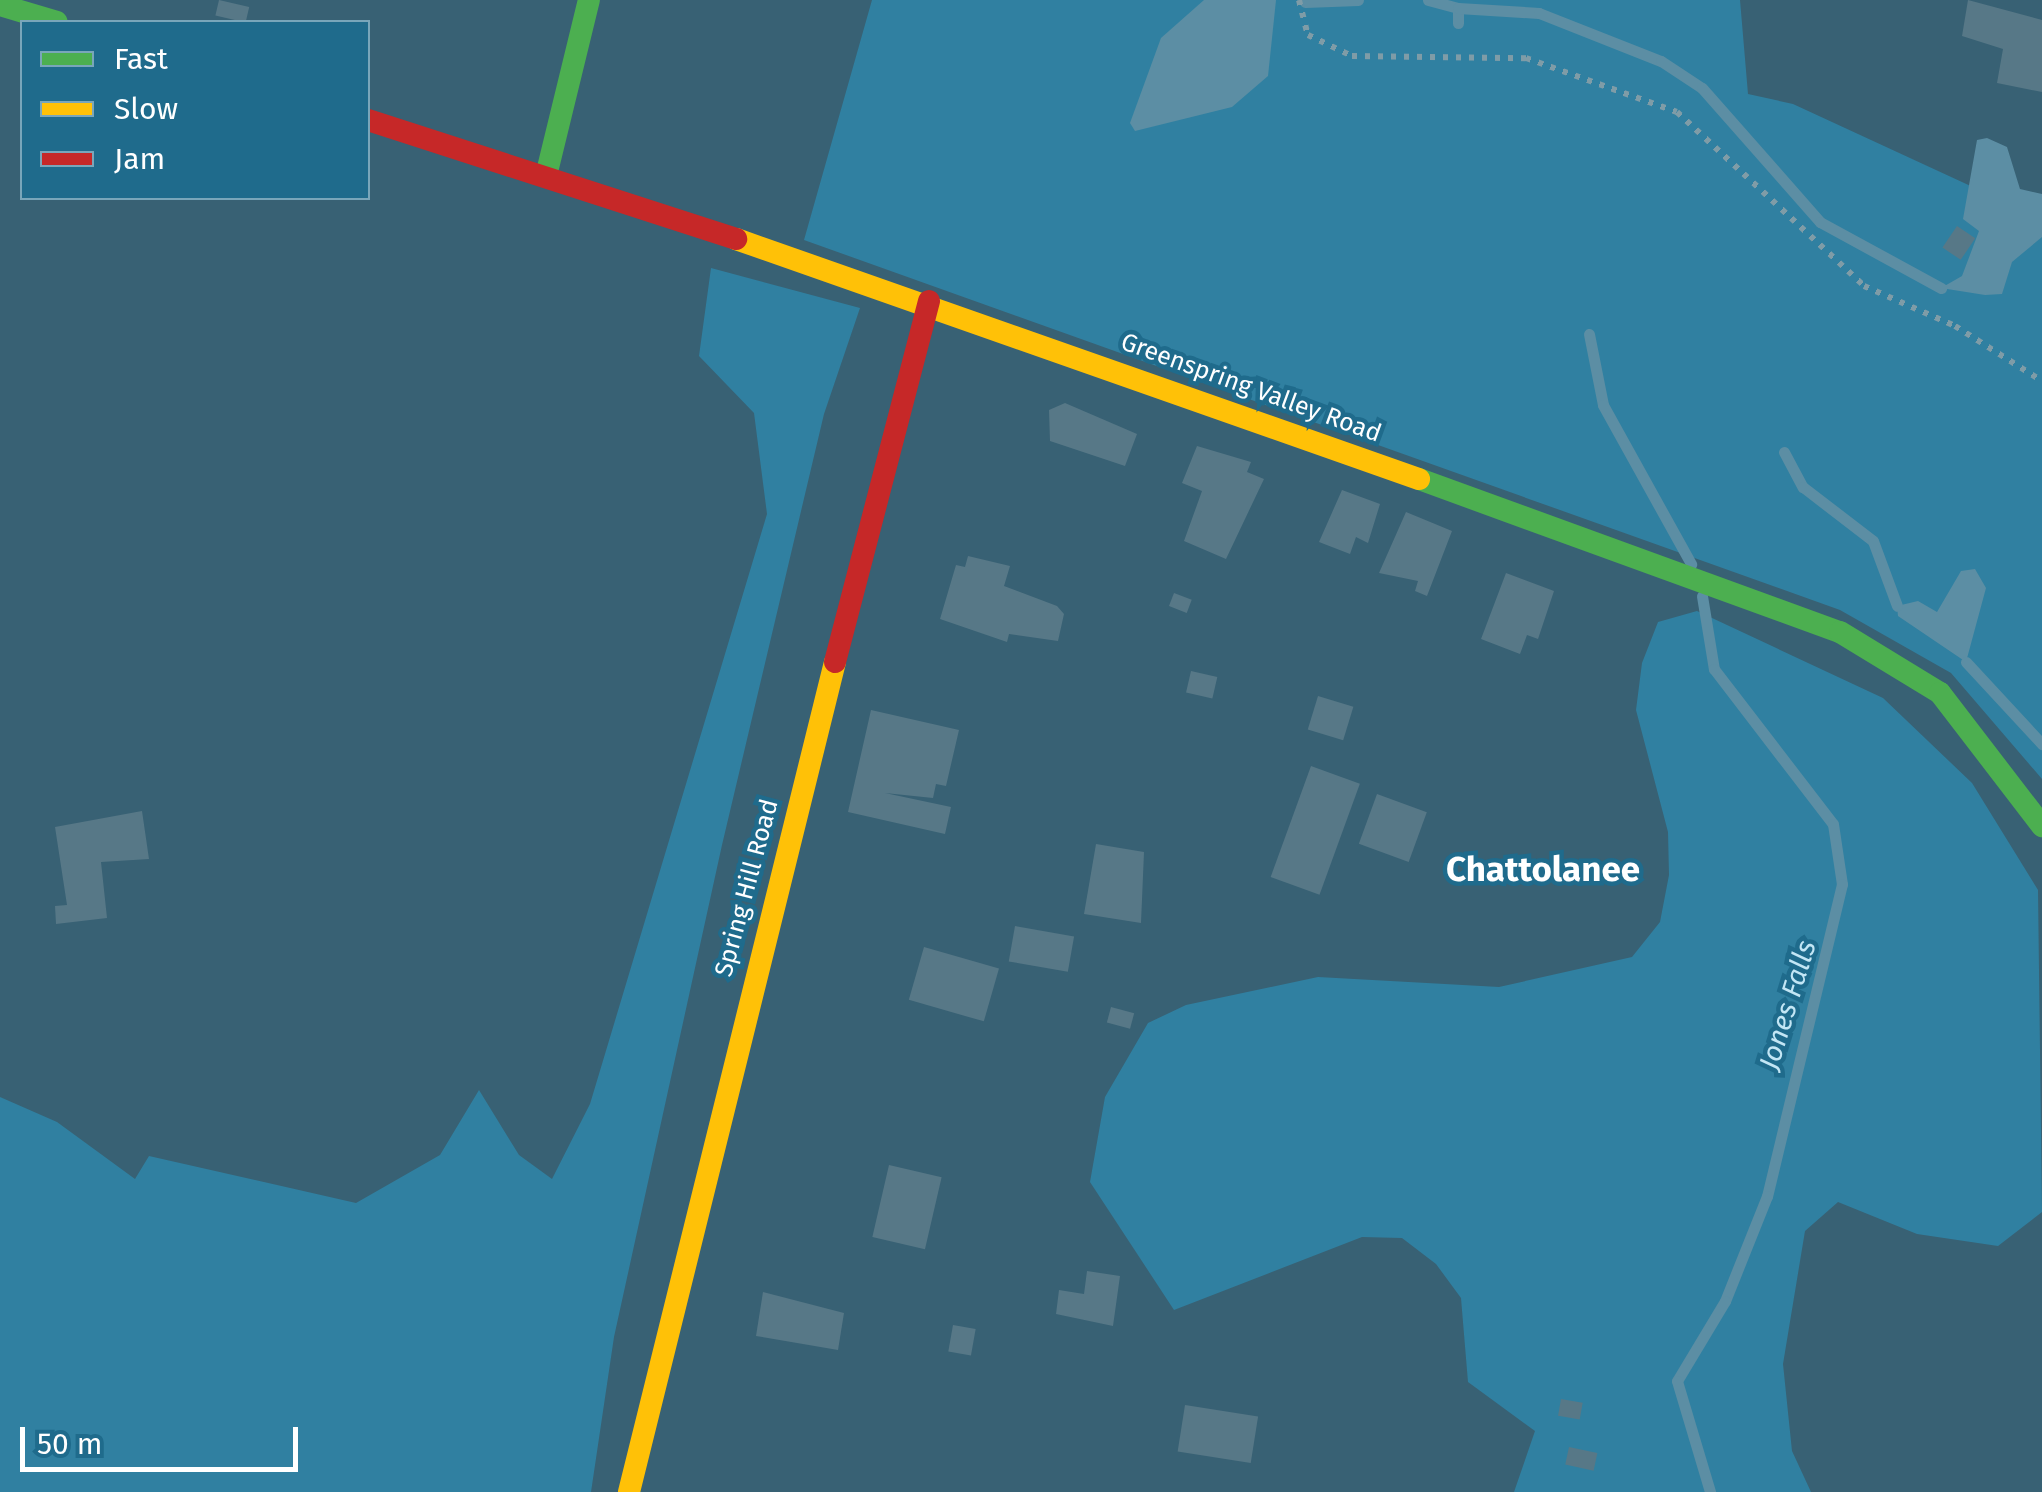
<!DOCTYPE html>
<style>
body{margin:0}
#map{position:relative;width:2042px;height:1492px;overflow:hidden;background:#386174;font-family:"Fira Sans",sans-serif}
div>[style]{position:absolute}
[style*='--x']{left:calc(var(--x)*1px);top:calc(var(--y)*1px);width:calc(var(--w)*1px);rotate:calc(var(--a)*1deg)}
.green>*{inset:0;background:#3080a1}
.water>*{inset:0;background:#5c8ea4}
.stream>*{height:11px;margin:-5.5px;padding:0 5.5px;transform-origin:5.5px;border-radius:5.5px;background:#5c8ea4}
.building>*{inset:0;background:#577887;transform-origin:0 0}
.path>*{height:6px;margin-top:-3px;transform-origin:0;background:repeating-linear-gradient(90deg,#7f9ca7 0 5px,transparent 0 13px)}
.fast>*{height:22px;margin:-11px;padding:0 11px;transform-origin:11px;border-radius:11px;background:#4caf50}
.slow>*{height:22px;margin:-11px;padding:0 11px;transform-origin:11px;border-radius:11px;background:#ffc107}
.jam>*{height:22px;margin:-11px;padding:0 11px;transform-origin:11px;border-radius:11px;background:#c62828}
span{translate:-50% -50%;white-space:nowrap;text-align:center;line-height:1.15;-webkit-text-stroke:9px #1f6b8c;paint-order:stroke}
.street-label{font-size:25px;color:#fff}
.water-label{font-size:28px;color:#c3e6f5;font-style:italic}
.district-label{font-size:35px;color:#fff;font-weight:700}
.legend{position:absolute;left:20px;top:20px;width:350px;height:180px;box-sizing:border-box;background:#1f6b8c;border:2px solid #79a6ba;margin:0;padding:12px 18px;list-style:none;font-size:30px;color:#fff}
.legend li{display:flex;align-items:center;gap:20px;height:50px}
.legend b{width:50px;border:2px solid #79a6ba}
.scale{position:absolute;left:20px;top:1427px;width:278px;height:45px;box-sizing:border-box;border:5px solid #fff;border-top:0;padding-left:12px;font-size:30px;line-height:35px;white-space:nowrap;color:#fff;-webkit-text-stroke:8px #1f6b8c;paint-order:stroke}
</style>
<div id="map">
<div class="green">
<i style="clip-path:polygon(872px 0,1740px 0,1748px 94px,1793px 104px,2042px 219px,2042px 779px,1951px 673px,1840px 610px,804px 240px)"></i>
<i style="clip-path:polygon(711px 268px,860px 308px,824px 414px,722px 845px,614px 1337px,591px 1492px,0 1492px,0 1097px,57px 1122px,135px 1179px,149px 1156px,356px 1203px,440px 1155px,479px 1090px,519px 1155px,552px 1179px,590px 1104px,767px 514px,754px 413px,699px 356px)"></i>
<i style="clip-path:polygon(1697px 611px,1883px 698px,1972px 783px,2038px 890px,2042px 1212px,1998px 1246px,1917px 1234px,1838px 1202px,1805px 1231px,1783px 1364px,1792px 1451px,1811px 1492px,1514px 1492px,1535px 1431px,1468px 1382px,1461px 1298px,1436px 1264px,1402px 1238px,1362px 1237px,1174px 1310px,1090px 1182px,1105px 1097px,1148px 1023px,1186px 1005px,1318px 977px,1499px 987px,1632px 957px,1660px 922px,1669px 875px,1668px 832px,1636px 710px,1642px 663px,1658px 622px)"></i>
</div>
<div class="water">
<i style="clip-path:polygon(1204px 0,1276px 0,1268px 76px,1232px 107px,1135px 131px,1130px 123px,1161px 38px)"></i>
<i style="clip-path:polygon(1987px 138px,2007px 147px,2020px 189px,2042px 194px,2042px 237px,2012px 262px,2002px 294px,1985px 295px,1941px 288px,1962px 276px,1979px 231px,1963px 219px,1977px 140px)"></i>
<i style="clip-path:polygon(1975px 569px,1986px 588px,1966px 662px,1898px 616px,1897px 606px,1918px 601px,1937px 612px,1961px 571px)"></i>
</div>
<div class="stream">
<i style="--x:1428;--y:0;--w:31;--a:15"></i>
<i style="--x:1458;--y:8;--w:15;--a:90"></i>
<i style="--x:1305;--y:2;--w:53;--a:-2.2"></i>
<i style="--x:1458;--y:8;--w:81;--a:3.5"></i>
<i style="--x:1539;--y:13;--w:131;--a:21.5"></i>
<i style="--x:1661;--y:61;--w:49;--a:33.4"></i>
<i style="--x:1702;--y:88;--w:179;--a:48.6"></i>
<i style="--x:1820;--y:222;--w:138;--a:28.6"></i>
<i style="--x:1589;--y:334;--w:72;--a:78.8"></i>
<i style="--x:1603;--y:405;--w:182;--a:61"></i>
<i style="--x:1784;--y:452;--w:40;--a:62"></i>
<i style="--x:1803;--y:487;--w:88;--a:37.6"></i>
<i style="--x:1873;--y:541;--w:69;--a:69.7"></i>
<i style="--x:1702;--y:596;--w:74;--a:80.7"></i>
<i style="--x:1714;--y:669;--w:195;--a:52.5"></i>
<i style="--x:1833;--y:824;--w:61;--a:81.5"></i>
<i style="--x:1842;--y:884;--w:321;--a:103.5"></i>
<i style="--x:1767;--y:1196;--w:113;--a:111.8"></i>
<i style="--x:1725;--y:1301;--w:93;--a:121"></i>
<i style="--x:1677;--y:1381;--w:116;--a:73.4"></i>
<i style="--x:1966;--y:662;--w:112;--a:47.2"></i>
</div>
<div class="building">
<i style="left:219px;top:0;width:31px;height:16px;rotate:13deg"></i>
<i style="clip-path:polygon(1968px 0,2042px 20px,2042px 92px,1997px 83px,2003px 49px,1962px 36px)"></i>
<i style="left:1957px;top:226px;width:22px;height:26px;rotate:34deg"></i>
<i style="clip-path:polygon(1065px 403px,1137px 434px,1125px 466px,1050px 441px,1049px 410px)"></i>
<i style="clip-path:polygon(1197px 446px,1251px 462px,1247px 472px,1264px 479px,1226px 559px,1184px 541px,1202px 491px,1182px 483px)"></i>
<i style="clip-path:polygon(1342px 490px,1380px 504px,1368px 543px,1356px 537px,1350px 554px,1319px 542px)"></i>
<i style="clip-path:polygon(1406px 512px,1452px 531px,1427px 596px,1415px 591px,1418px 581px,1379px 573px)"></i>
<i style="clip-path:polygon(968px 556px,1010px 566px,1004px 586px,1057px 606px,1064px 614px,1058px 641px,1009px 634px,1007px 642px,940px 619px,956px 565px,965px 567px)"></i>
<i style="clip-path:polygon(1506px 573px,1554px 591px,1538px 639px,1527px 635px,1520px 654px,1481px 639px)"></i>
<i style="left:1174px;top:593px;width:19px;height:14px;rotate:21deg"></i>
<i style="left:1191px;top:671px;width:27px;height:22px;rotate:13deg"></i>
<i style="left:1318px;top:696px;width:37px;height:35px;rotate:17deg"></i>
<i style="clip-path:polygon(871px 710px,959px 730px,946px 786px,936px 784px,933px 798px,885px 793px,951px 807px,945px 834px,848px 812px)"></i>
<i style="left:1311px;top:766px;width:52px;height:118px;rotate:20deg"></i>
<i style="left:1377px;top:794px;width:53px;height:53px;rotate:20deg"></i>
<i style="clip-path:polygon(142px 811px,149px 859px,101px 862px,107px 918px,56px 924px,55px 906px,67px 905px,55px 827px)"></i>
<i style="clip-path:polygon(1096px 844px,1144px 852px,1141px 923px,1084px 914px)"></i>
<i style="left:1015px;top:926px;width:60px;height:36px;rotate:10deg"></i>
<i style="left:924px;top:947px;width:78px;height:55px;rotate:16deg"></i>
<i style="left:1111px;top:1007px;width:24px;height:16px;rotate:15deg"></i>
<i style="left:889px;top:1165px;width:54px;height:74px;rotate:13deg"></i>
<i style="clip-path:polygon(1087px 1271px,1120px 1276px,1113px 1326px,1056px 1314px,1059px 1290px,1084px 1294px)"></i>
<i style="clip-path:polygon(763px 1292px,844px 1313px,838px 1350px,756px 1336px)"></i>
<i style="left:953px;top:1325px;width:23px;height:27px;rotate:10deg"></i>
<i style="left:1561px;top:1399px;width:22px;height:17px;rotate:10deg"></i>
<i style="left:1185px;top:1405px;width:74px;height:47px;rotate:9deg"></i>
<i style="left:1569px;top:1447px;width:29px;height:18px;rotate:12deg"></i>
</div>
<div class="path">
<i style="--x:1299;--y:0;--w:36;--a:76"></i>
<i style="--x:1308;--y:35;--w:49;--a:25.5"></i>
<i style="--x:1352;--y:56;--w:174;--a:0.7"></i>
<i style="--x:1526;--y:58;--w:160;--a:19.7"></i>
<i style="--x:1677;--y:112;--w:255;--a:42.9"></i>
<i style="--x:1864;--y:286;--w:99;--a:23.7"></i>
<i style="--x:1955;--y:326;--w:103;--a:32.3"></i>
</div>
<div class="fast">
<i style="--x:0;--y:5;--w:59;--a:16.6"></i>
<i style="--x:546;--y:176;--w:181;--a:-76.3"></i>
<i style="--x:1419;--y:479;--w:448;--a:20"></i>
<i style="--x:1840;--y:632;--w:117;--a:31.4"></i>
<i style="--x:1940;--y:693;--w:168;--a:52.5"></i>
</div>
<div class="slow">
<i style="--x:736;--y:239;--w:724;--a:19.36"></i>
<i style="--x:629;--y:1492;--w:855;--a:-76.06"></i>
</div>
<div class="jam">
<i style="--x:368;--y:120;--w:387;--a:17.9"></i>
<i style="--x:835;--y:662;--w:373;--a:-75.4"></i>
</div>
<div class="street-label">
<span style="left:1251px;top:388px;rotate:20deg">Greenspring Valley Road</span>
<span style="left:747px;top:888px;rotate:-75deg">Spring Hill Road</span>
</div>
<div class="water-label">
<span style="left:1788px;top:1005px;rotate:-73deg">Jones Falls</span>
</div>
<div class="district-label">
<span style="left:1543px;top:869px">Chattolanee</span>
</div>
<ul class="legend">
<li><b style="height:12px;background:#4caf50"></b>Fast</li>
<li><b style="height:12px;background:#ffc107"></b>Slow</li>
<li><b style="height:12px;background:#c62828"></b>Jam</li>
</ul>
<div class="scale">50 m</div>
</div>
